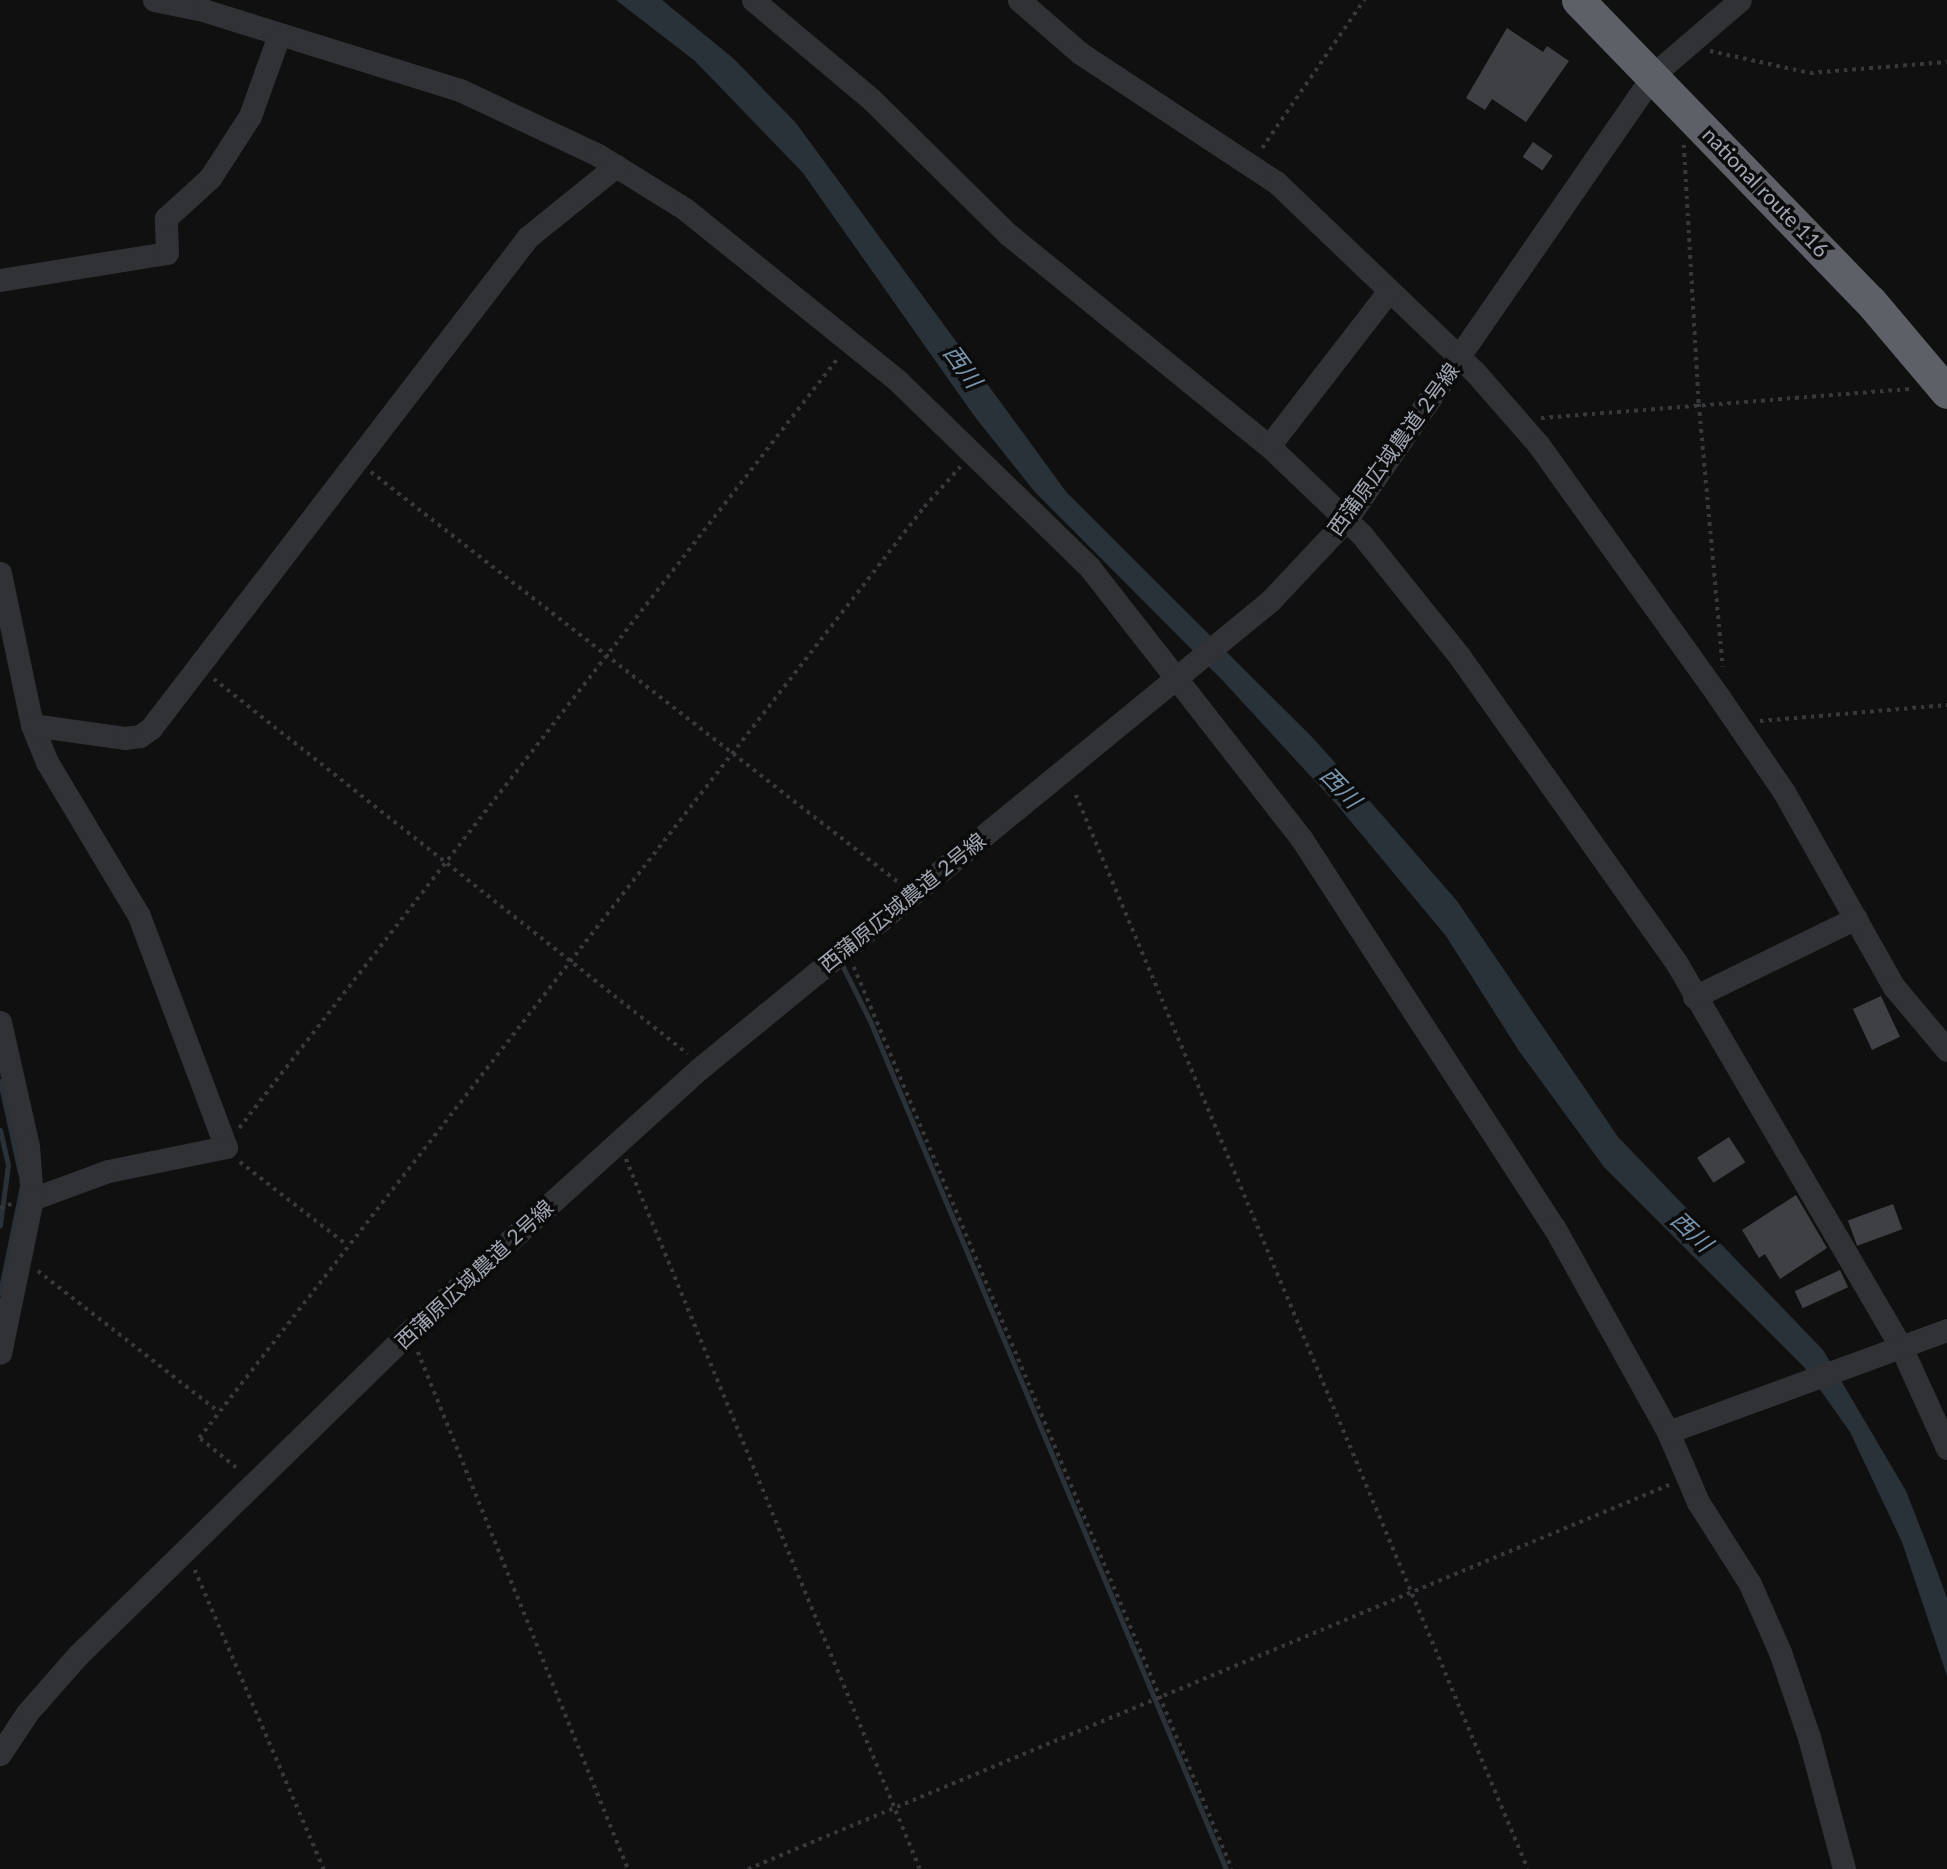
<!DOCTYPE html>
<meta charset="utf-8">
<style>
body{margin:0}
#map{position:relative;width:1947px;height:1869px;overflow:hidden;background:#101011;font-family:Lato,"Noto Sans JP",sans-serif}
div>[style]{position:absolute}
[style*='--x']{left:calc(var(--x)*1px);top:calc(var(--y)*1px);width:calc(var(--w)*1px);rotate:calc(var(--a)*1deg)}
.water>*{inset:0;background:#2a3239}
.stream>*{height:5px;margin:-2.5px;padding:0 2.5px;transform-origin:2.5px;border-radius:2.5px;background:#2a3239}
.building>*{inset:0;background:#3f4044;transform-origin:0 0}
.path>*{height:3.5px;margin-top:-1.75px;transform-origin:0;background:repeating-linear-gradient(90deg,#37393d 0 3.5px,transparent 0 8.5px)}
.minor>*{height:23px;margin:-11.5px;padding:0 11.5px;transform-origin:11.5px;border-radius:11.5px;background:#313236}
.highway>*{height:33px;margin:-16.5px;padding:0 16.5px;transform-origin:16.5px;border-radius:16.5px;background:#5d6067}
span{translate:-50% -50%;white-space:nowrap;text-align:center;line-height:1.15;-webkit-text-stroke:7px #0b0b0c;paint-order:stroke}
.street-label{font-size:21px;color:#a1a7b2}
.water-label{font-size:23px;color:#7895ad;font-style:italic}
</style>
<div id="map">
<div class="water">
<i style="clip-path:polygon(616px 0,662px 0,734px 59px,796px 123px,1067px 493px,1311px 736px,1375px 807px,1457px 901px,1618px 1137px,1823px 1350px,1906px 1491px,1933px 1560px,1947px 1598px,1947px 1676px,1902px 1542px,1850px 1432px,1804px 1367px,1604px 1167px,1519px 1051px,1446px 936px,1338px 806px,1225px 683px,1035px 492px,975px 417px,803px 173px,695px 61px)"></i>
</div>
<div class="stream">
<i style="--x:843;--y:967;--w:60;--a:63.4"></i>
<i style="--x:870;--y:1021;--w:920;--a:67.23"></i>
<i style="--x:0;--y:1081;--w:94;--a:77.7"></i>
<i style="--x:0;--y:1130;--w:36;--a:77"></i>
<i style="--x:8;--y:1165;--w:61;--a:97.6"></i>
<i style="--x:0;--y:1293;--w:109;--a:-78.4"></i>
</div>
<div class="building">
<i style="clip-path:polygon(1507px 28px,1543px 52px,1547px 46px,1569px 61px,1526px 122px,1492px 99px,1485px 110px,1466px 98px)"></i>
<i style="left:1533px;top:142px;width:24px;height:18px;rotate:35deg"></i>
<i style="left:1881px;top:996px;width:45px;height:31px;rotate:65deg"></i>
<i style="left:1729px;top:1137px;width:30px;height:38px;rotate:57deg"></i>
<i style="clip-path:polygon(1796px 1195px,1827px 1248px,1780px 1279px,1765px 1254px,1759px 1258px,1742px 1230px)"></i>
<i style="left:1893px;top:1204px;width:27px;height:48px;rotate:70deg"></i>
<i style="left:1840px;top:1270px;width:19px;height:50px;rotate:65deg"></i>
</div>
<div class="path">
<i style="--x:1710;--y:51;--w:102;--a:12.4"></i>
<i style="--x:1810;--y:73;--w:137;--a:-4.6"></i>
<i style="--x:1684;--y:145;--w:259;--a:86.7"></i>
<i style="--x:1699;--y:404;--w:264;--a:84.8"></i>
<i style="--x:1262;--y:148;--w:180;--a:-55.4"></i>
<i style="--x:1541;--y:418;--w:370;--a:-4.5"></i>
<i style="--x:371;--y:472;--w:668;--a:37.88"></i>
<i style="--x:214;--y:679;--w:604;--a:38.35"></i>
<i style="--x:1760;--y:721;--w:188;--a:-4.9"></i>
<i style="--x:1076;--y:795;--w:1165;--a:67.18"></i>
<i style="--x:854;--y:967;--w:978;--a:67.26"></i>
<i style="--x:239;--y:1128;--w:976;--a:-52.12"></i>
<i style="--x:626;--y:1159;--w:768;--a:67.51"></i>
<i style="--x:240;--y:1162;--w:135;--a:37.8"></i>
<i style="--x:0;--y:1208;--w:12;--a:-20"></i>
<i style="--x:38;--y:1271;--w:229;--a:37.9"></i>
<i style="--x:418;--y:1352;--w:558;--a:67.89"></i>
<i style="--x:236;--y:1468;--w:48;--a:-141"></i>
<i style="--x:199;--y:1438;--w:1180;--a:-52.09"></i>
<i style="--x:924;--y:507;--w:54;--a:-48"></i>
<i style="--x:195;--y:1570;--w:326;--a:66.7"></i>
<i style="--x:748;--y:1869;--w:1000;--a:-22.64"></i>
</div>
<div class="minor">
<i style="--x:154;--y:0;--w:50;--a:11.5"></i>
<i style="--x:203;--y:10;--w:269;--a:17.3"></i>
<i style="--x:460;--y:90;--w:153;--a:25.2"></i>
<i style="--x:598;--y:155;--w:102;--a:31.8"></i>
<i style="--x:685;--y:209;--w:274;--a:38.9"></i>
<i style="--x:898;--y:381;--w:268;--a:44.2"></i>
<i style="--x:1090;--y:568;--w:343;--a:52"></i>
<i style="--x:1301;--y:838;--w:464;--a:57"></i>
<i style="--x:1554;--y:1227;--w:235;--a:60.9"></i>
<i style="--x:1668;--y:1432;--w:76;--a:66.8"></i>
<i style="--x:1698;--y:1502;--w:97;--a:57.6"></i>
<i style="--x:1750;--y:1584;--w:74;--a:66.2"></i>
<i style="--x:1780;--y:1652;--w:90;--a:71.2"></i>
<i style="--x:1809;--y:1737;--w:137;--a:75.1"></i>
<i style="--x:753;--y:0;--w:155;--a:40"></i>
<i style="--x:872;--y:100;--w:192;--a:44.6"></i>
<i style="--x:1009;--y:235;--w:335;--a:39.1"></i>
<i style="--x:1269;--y:446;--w:129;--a:43.7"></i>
<i style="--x:1362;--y:535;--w:156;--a:51.2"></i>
<i style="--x:1460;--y:657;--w:374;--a:54.7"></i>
<i style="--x:1676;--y:962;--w:446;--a:59.7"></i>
<i style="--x:1901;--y:1347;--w:111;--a:65.5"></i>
<i style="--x:1019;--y:0;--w:81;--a:41"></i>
<i style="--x:1080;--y:53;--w:235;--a:33.4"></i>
<i style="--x:1276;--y:182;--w:274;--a:43.7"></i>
<i style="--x:1474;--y:371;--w:97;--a:48.8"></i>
<i style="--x:1538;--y:444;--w:311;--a:54.4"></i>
<i style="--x:1719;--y:697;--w:115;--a:55.6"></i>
<i style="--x:1784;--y:792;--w:224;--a:60.6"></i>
<i style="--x:1894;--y:987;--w:82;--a:49.9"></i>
<i style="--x:0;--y:280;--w:169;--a:-9.2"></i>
<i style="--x:167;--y:253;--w:35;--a:-92"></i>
<i style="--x:166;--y:218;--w:59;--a:-42.3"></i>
<i style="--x:210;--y:178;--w:74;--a:-57.2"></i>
<i style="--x:250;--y:116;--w:86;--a:-70.3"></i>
<i style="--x:1269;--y:446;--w:195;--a:-52.3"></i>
<i style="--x:0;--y:573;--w:155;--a:78.1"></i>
<i style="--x:32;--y:725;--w:40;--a:68"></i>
<i style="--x:47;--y:762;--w:179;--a:59.1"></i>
<i style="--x:139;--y:916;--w:247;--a:69.4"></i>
<i style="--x:226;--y:1147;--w:120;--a:168.5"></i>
<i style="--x:108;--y:1171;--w:81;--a:159.8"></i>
<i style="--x:32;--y:725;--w:93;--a:8"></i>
<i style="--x:124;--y:738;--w:16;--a:-7"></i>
<i style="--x:140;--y:736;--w:14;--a:-36"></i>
<i style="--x:151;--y:728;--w:619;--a:-52.48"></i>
<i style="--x:528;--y:237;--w:113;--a:-38.9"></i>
<i style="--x:1694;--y:997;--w:180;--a:-26"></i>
<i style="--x:0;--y:1022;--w:127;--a:77.3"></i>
<i style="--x:28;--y:1146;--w:53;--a:85.7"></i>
<i style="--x:32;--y:1199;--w:157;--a:101.7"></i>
<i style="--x:1668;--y:1432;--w:297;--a:-20.1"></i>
<i style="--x:0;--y:1754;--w:49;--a:-56.6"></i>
<i style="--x:27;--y:1713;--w:77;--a:-48.7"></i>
<i style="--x:78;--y:1655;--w:464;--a:-44.3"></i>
<i style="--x:410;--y:1331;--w:390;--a:-42.2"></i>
<i style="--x:699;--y:1069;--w:738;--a:-39.34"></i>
<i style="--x:1270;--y:601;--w:111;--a:-46.8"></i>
<i style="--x:1346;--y:520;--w:542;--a:-55.37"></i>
<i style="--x:1654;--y:74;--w:113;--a:-40.7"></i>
</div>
<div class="highway">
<i style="--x:1578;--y:0;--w:419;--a:45.9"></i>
<i style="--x:1870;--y:301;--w:119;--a:49.8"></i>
</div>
<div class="street-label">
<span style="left:1766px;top:192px;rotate:46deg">national route 116</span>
<span style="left:1393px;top:449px;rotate:-54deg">西蒲原広域農道 2号線</span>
<span style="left:902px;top:902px;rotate:-39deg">西蒲原広域農道 2号線</span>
<span style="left:474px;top:1274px;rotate:-43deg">西蒲原広域農道 2号線</span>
</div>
<div class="water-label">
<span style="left:963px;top:366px;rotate:54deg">西川</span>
<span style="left:1341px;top:787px;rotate:46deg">西川</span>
<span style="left:1692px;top:1231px;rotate:43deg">西川</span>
</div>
</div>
